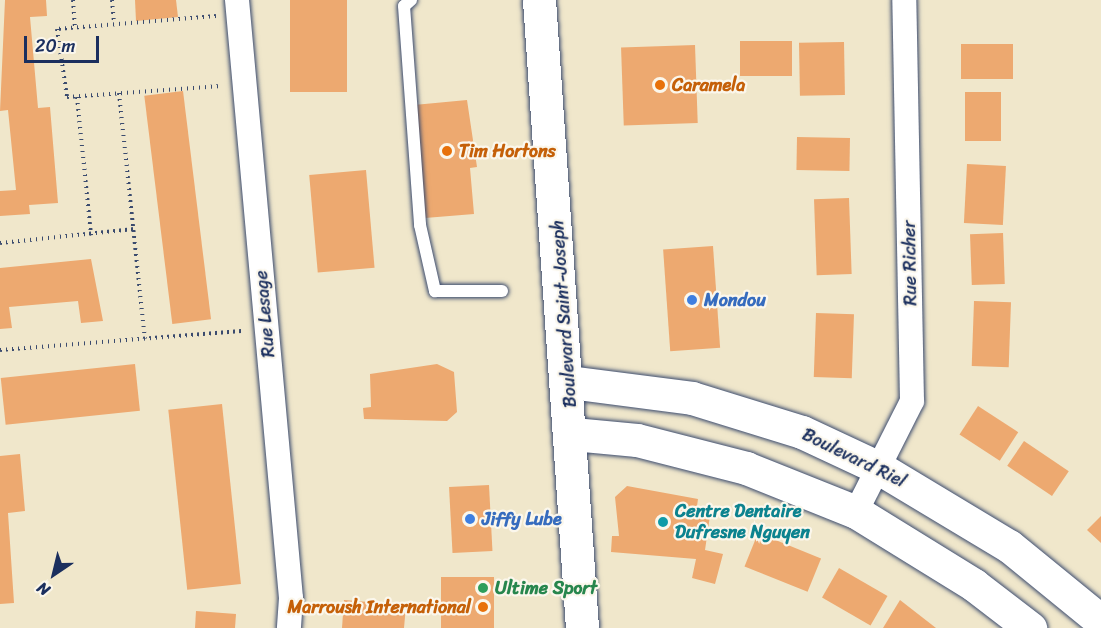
<!DOCTYPE html>
<style>
body{margin:0}
#map{position:relative;width:1101px;height:628px;overflow:hidden;background:#f0e7cb;font-family:Sriracha,sans-serif}
div>[style]{position:absolute}
[style*='--x']{left:calc(var(--x)*1px);top:calc(var(--y)*1px);width:calc(var(--w)*1px);rotate:calc(var(--a)*1deg)}
.building>*{inset:0;background:#eda970;transform-origin:0 0}
.path>*{height:4px;margin-top:-2px;transform-origin:0;background:repeating-linear-gradient(90deg,#3b4b6e 0 1.5px,transparent 0 6px)}
.roads{filter:drop-shadow(0 0 2px #3b4b6e) drop-shadow(0 0 2px #3b4b6e)}
.lane>*{height:12px;margin:-6px;padding:0 6px;transform-origin:6px;border-radius:6px;background:#fff}
.street>*{height:24px;margin:-12px;padding:0 12px;transform-origin:12px;border-radius:12px;background:#fff}
.secondary>*{height:33px;margin:-16.5px;padding:0 16.5px;transform-origin:16.5px;border-radius:16.5px;background:#fff}
.dots>*{width:16px;height:16px;translate:-50% -50%;box-sizing:border-box;border:3px solid #fbf7ec;border-radius:50%}
span{translate:-50% -50%;white-space:nowrap;text-align:center;line-height:1.15;-webkit-text-stroke:4.5px #fbf7ec;paint-order:stroke}
.food-label{font-size:18px;color:#c56008;font-weight:700}
.left{translate:0 -50%;text-align:left}
.right{translate:-100% -50%;text-align:right}
.street-label{font-size:18px;color:#1b2f5e}
.shop-label{font-size:18px;color:#366cbe;font-weight:700}
.culture-label{font-size:18px;color:#0d838f;font-weight:700}
.leisure-label{font-size:18px;color:#27864d;font-weight:700}
.north{position:absolute;left:24px;top:544px;width:60px;height:60px;-webkit-text-stroke:4px #fbf7ec;paint-order:stroke;rotate:215deg;font-size:16px;font-weight:700;line-height:24px;text-align:center;color:#1b2f5e}
.north::after{content:'';display:block;margin:auto;width:21px;height:27px;background:#1b2f5e;clip-path:polygon(50% 0,100% 100%,50% 72%,0 100%)}
.scale{position:absolute;left:24px;top:36px;width:75px;height:27px;box-sizing:border-box;border:3px solid #1b2f5e;border-top:0;padding-left:8px;font-size:18px;line-height:21px;white-space:nowrap;color:#1b2f5e;-webkit-text-stroke:4px #fbf7ec;paint-order:stroke}
</style>
<div id="map">
<div class="building">
<i style="clip-path:polygon(5px 0,46px 0,47px 16px,30px 17px,38px 108px,50px 107px,58px 203px,29px 205px,30px 214px,0 216px,0 191px,16px 190px,8px 110px,0 111px)"></i>
<i style="clip-path:polygon(135px 0,176px 0,178px 17px,136px 21px)"></i>
<i style="left:290px;top:0;width:57px;height:92px"></i>
<i style="left:740px;top:41px;width:52px;height:35px"></i>
<i style="left:844px;top:42px;width:53px;height:45px;rotate:89deg"></i>
<i style="left:961px;top:44px;width:52px;height:35px"></i>
<i style="left:695px;top:45px;width:78px;height:74px;rotate:88deg"></i>
<i style="left:183px;top:91px;width:230px;height:39px;rotate:83deg"></i>
<i style="left:965px;top:92px;width:36px;height:49px"></i>
<i style="clip-path:polygon(467px 100px,477px 167px,470px 168px,474px 214px,425px 218px,414px 105px)"></i>
<i style="left:797px;top:137px;width:53px;height:33px;rotate:1deg"></i>
<i style="left:967px;top:164px;width:39px;height:59px;rotate:3deg"></i>
<i style="left:366px;top:170px;width:98px;height:57px;rotate:85deg"></i>
<i style="left:849px;top:198px;width:76px;height:35px;rotate:88deg"></i>
<i style="left:1003px;top:233px;width:51px;height:33px;rotate:88deg"></i>
<i style="left:713px;top:246px;width:102px;height:50px;rotate:86deg"></i>
<i style="clip-path:polygon(91px 259px,103px 321px,81px 323px,78px 301px,9px 307px,12px 328px,0 329px,0 268px)"></i>
<i style="left:974px;top:301px;width:37px;height:65px;rotate:2deg"></i>
<i style="left:816px;top:313px;width:38px;height:64px;rotate:2deg"></i>
<i style="left:135px;top:364px;width:47px;height:135px;rotate:84deg"></i>
<i style="clip-path:polygon(437px 364px,454px 372px,457px 412px,447px 421px,364px 419px,363px 408px,371px 407px,370px 374px)"></i>
<i style="left:222px;top:404px;width:181px;height:54px;rotate:84deg"></i>
<i style="left:978px;top:406px;width:48px;height:34px;rotate:33deg"></i>
<i style="left:1024px;top:441px;width:54px;height:30px;rotate:34deg"></i>
<i style="clip-path:polygon(20px 454px,25px 511px,8px 513px,14px 603px,0 604px,0 456px)"></i>
<i style="left:489px;top:485px;width:66px;height:40px;rotate:87deg"></i>
<i style="clip-path:polygon(627px 486px,698px 499px,697px 506px,711px 509px,705px 550px,723px 554px,715px 584px,692px 578px,696px 559px,611px 552px,612px 536px,619px 536px,615px 497px)"></i>
<i style="clip-path:polygon(1101px 516px,1101px 543px,1087px 530px)"></i>
<i style="left:758px;top:533px;width:68px;height:36px;rotate:22deg"></i>
<i style="left:839px;top:568px;width:56px;height:34px;rotate:30deg"></i>
<i style="left:441px;top:577px;width:53px;height:51px"></i>
<i style="clip-path:polygon(344px 600px,406px 605px,404px 628px,342px 628px)"></i>
<i style="clip-path:polygon(900px 600px,936px 628px,883px 628px)"></i>
<i style="clip-path:polygon(196px 611px,236px 614px,235px 628px,195px 628px)"></i>
</div>
<div class="path">
<i style="--x:73;--y:0;--w:28;--a:86"></i>
<i style="--x:112;--y:0;--w:24;--a:85"></i>
<i style="--x:216;--y:16;--w:160;--a:175.3"></i>
<i style="--x:57;--y:29;--w:69;--a:81.6"></i>
<i style="--x:67;--y:97;--w:155;--a:-4.1"></i>
<i style="--x:119;--y:93;--w:247;--a:84"></i>
<i style="--x:77;--y:97;--w:139;--a:84.2"></i>
<i style="--x:0;--y:243;--w:135;--a:-6"></i>
<i style="--x:0;--y:350;--w:245;--a:-4.5"></i>
</div>
<div class="roads">
<div class="lane">
<i style="--x:411;--y:0;--w:9;--a:139"></i>
<i style="--x:404;--y:6;--w:220;--a:85.8"></i>
<i style="--x:420;--y:225;--w:68;--a:77.2"></i>
<i style="--x:435;--y:291;--w:67;--a:0"></i>
</div>
<div class="street">
<i style="--x:237;--y:0;--w:600;--a:84.84"></i>
<i style="--x:291;--y:598;--w:30;--a:94"></i>
<i style="--x:856;--y:512;--w:124;--a:-63.2"></i>
<i style="--x:912;--y:401;--w:401;--a:-91.1"></i>
</div>
<div class="secondary">
<i style="--x:539;--y:0;--w:629;--a:86.08"></i>
<i style="--x:569;--y:382;--w:124;--a:7.4"></i>
<i style="--x:692;--y:398;--w:115;--a:17.2"></i>
<i style="--x:802;--y:432;--w:85;--a:25.1"></i>
<i style="--x:879;--y:468;--w:152;--a:31"></i>
<i style="--x:1009;--y:546;--w:119;--a:39.2"></i>
<i style="--x:573;--y:434;--w:64;--a:5.4"></i>
<i style="--x:637;--y:440;--w:113;--a:14.4"></i>
<i style="--x:746;--y:468;--w:118;--a:21.8"></i>
<i style="--x:856;--y:512;--w:139;--a:31.7"></i>
<i style="--x:974;--y:585;--w:71;--a:37.5"></i>
</div>
</div>
<div class="dots">
<i style="left:660px;top:85px;background:#e8710a"></i>
<i style="left:447px;top:151px;background:#e8710a"></i>
<i style="left:692px;top:300px;background:#3f7fe0"></i>
<i style="left:470px;top:519px;background:#3f7fe0"></i>
<i style="left:663px;top:522px;background:#0f9aa8"></i>
<i style="left:483px;top:588px;background:#2e9e5b"></i>
<i style="left:483px;top:607px;background:#e8710a"></i>
</div>
<div class="food-label">
<span class="left" style="left:672px;top:85px">Caramela</span>
<span class="left" style="left:459px;top:151px">Tim Hortons</span>
<span class="right" style="left:471px;top:607px">Marroush International</span>
</div>
<div class="street-label">
<span style="left:910px;top:263px;rotate:-91deg">Rue Richer</span>
<span style="left:265px;top:314px;rotate:-95deg">Rue Lesage</span>
<span style="left:564px;top:314px;rotate:-94deg">Boulevard Saint-Joseph</span>
<span style="left:854px;top:458px;rotate:26deg">Boulevard Riel</span>
</div>
<div class="shop-label">
<span class="left" style="left:704px;top:300px">Mondou</span>
<span class="left" style="left:482px;top:519px">Jiffy Lube</span>
</div>
<div class="culture-label">
<span class="left" style="left:675px;top:522px">Centre Dentaire<br>Dufresne Nguyen</span>
</div>
<div class="leisure-label">
<span class="left" style="left:495px;top:588px">Ultime Sport</span>
</div>
<div class="north">N</div>
<div class="scale">20 m</div>
</div>
